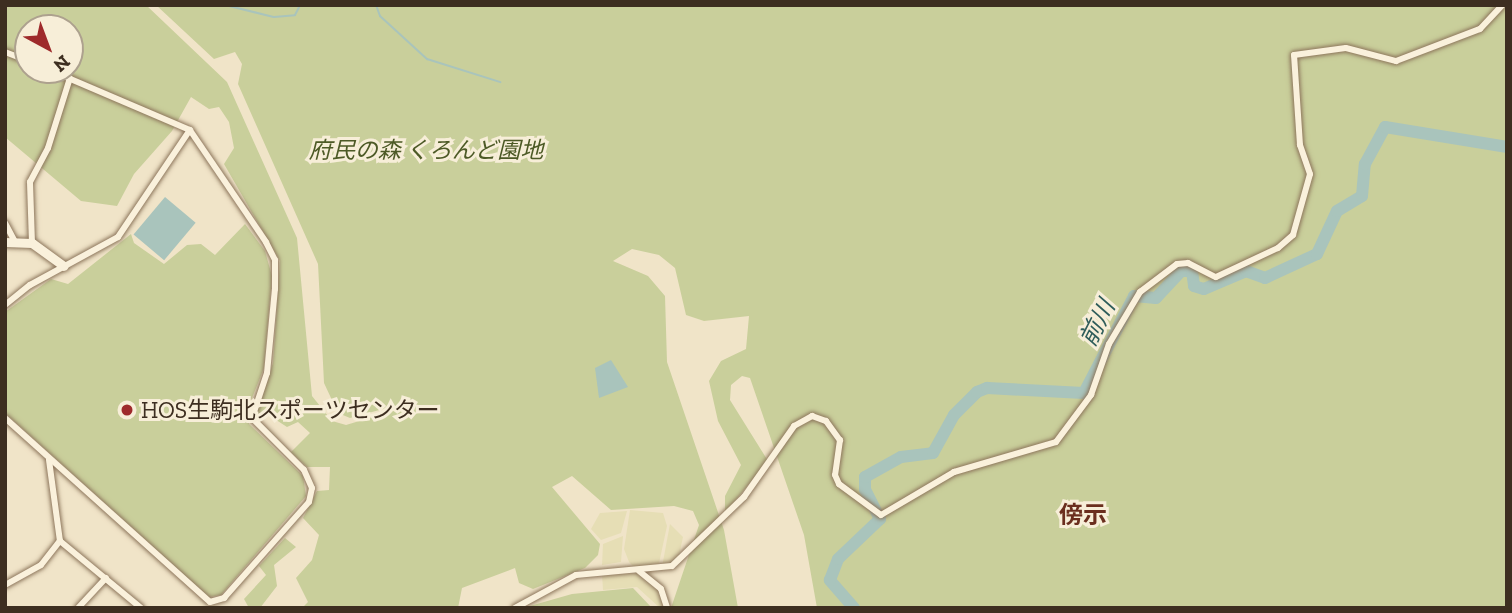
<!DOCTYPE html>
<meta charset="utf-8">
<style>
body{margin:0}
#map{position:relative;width:1512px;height:613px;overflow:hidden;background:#f0e4c8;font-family:"Zilla Slab","Noto Sans JP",serif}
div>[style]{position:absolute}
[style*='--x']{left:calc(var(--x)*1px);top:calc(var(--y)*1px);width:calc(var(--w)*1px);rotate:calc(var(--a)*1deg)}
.farmland>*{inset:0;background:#e6deb5}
.green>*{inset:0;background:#c9cf9b}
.water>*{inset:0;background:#a9c4bc;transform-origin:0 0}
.stream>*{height:2px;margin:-1px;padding:0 1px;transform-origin:1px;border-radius:1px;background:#a9c4bc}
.river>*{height:12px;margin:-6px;padding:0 6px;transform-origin:6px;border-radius:6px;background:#a9c4bc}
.roads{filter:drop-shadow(0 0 2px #8d765c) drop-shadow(0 0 2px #8d765c)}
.street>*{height:6px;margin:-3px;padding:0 3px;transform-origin:3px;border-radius:3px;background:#faf1dc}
.secondary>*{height:9px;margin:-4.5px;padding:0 4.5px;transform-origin:4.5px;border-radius:4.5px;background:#faf1dc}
.dots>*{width:19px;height:19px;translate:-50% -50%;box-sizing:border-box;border:4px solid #f7eed8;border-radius:50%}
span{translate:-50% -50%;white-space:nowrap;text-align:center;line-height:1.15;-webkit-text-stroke:6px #f7eed8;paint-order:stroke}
.park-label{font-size:23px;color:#4d5a26;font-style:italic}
.poi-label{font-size:23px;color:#3d2e20}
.left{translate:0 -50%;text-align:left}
.water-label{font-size:24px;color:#2f5d5a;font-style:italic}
.neighbourhood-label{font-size:24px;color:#6b2e1e;font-weight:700}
.frame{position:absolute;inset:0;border:7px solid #3d2e20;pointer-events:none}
.north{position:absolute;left:14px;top:14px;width:70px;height:70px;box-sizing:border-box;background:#f7eed8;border:2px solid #ada18e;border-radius:50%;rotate:139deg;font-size:19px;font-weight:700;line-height:28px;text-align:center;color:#3d2e20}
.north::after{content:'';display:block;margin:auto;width:24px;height:32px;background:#9e2a2b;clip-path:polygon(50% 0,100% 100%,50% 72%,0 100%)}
</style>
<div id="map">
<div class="farmland">
<i style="clip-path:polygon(630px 510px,663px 513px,667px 526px,658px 568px,635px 568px,629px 562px,624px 549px)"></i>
<i style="clip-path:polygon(627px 511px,621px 533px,601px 540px,591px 529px,600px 513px)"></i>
<i style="clip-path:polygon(670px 524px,683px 537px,678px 560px,662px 567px)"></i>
<i style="clip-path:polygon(623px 536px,621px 562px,602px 565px,603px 544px)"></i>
<i style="clip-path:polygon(639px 573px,660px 590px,665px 603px,660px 608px,637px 587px,603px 590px,602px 574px)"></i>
</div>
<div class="green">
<i style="clip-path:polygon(evenodd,5px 5px,146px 5px,227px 82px,297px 238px,312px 396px,332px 421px,346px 425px,396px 410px,394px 406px,350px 418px,338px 413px,324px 383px,318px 264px,238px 84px,242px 64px,235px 52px,214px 59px,156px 5px,1507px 5px,1507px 608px,817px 608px,804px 535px,750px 378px,742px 376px,731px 385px,730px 400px,768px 461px,725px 513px,725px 496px,741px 465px,718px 421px,709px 381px,721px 361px,746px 349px,749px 316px,704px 321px,686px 315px,675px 268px,659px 255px,632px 249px,613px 261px,648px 276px,665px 296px,667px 362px,724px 530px,738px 608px,671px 608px,699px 525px,693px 511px,674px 506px,611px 510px,572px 476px,552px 487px,600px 544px,598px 555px,585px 568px,533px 589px,519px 583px,515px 568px,462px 588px,458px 608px,302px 608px,308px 602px,296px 578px,312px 560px,319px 535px,303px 518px,317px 491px,329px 490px,330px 467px,307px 467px,291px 452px,310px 433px,298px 422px,287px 427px,267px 414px,259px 422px,255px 415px,273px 363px,280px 261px,224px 164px,234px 148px,229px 122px,219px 107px,209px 109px,191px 97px,172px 131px,134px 174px,117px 206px,81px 201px,5px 137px,5px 5px,28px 28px,70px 28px,70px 70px,28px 70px,28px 28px)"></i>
<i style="clip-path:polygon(245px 224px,265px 251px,272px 276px,264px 368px,250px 403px,249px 424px,303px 476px,306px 496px,221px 595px,209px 597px,5px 413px,5px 312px,51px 279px,68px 284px,131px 234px,134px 243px,164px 264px,187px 245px,201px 244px,215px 255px)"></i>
<i style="clip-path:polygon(285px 538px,296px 547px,274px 565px,277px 586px,260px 608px,249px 608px,244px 599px,266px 575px,259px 566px)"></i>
<i style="clip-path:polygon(633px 588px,652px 608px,523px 608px,572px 594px)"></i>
</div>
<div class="water">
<i style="left:165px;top:197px;width:40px;height:49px;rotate:40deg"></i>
<i style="clip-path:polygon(611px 360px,628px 387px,599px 398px,595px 368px)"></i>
</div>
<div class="stream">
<i style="--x:225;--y:5;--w:50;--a:13.8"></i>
<i style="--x:274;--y:17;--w:21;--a:-5"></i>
<i style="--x:295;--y:15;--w:11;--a:-63"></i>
<i style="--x:376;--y:5;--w:12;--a:70"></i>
<i style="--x:380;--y:16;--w:64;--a:42.5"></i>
<i style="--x:427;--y:59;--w:77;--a:17.5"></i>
</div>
<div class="river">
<i style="--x:854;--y:608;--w:37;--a:-131"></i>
<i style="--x:830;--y:580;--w:22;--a:-69"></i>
<i style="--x:838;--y:559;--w:58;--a:-43.6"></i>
<i style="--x:880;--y:519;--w:33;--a:-117"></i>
<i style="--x:865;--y:490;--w:13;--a:-90"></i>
<i style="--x:865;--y:477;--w:41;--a:-29.1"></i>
<i style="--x:901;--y:457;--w:32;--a:-7"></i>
<i style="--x:933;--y:453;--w:43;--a:-61.1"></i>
<i style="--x:954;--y:415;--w:33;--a:-45"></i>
<i style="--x:977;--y:392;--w:11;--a:-22"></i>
<i style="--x:987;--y:388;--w:97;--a:3"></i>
<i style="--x:1084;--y:393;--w:109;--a:-62.7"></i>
<i style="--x:1134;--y:296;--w:22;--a:5"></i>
<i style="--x:1156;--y:298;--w:37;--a:-47"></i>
<i style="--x:1181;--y:271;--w:11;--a:0"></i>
<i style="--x:1192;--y:271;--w:15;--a:82"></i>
<i style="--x:1194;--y:286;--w:10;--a:17"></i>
<i style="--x:1204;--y:289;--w:46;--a:-23.2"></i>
<i style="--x:1246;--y:271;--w:20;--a:20"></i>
<i style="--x:1265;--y:278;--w:57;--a:-24.8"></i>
<i style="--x:1317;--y:254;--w:47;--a:-65.1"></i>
<i style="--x:1337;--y:211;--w:29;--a:-31"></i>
<i style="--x:1362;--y:196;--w:32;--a:-85"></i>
<i style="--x:1365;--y:164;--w:42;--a:-61.6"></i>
<i style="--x:1385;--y:127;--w:124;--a:9.3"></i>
</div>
<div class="roads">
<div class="street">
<i style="--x:5;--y:52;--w:25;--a:21"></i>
<i style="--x:5;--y:223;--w:19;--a:62"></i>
<i style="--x:32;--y:243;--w:61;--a:-91.9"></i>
<i style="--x:30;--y:182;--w:38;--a:-62"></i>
<i style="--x:48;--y:148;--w:73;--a:-72.6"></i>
<i style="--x:5;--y:305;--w:32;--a:-39"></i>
<i style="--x:30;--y:285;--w:100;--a:-28.6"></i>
<i style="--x:118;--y:237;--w:129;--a:-56.1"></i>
<i style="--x:5;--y:418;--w:275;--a:41.9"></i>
<i style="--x:210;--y:602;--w:15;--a:-16"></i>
<i style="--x:224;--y:598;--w:128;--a:-48.5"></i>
<i style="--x:309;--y:502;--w:14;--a:-78"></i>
<i style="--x:312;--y:488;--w:20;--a:-114"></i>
<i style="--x:304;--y:470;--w:74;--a:-135"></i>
<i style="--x:252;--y:418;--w:47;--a:-71.6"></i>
<i style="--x:267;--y:373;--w:84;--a:-84.6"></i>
<i style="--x:275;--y:289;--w:29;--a:-90"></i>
<i style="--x:275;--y:260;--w:20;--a:-117"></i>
<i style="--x:266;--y:242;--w:135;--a:-124.2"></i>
<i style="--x:190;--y:130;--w:153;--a:-156.9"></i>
<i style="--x:49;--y:460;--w:82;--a:82.3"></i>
<i style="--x:60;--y:541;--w:105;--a:39.6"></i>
<i style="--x:639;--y:571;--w:28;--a:39"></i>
<i style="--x:661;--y:589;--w:20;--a:72"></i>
<i style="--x:5;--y:585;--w:41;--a:-29.1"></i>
<i style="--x:41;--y:565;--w:31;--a:-52"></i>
<i style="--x:78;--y:608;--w:41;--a:-47"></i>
<i style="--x:515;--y:608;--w:69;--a:-28.4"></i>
<i style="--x:576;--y:575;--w:96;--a:-5.4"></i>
<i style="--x:672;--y:566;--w:100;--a:-43.8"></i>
<i style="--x:744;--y:497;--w:87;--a:-54.8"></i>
<i style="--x:794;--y:426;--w:21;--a:-29"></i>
<i style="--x:812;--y:416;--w:15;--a:20"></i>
<i style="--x:826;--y:421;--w:24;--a:54"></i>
<i style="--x:840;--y:440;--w:35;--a:98"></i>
<i style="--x:835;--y:475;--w:10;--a:66"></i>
<i style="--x:839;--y:484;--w:52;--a:36.4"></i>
<i style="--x:881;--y:515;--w:85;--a:-30.5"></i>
<i style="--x:954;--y:472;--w:106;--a:-16.4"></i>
<i style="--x:1056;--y:442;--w:59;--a:-53.3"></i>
<i style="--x:1091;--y:395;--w:54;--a:-70.6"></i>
<i style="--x:1109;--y:344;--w:61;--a:-59.2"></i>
<i style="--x:1140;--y:292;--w:46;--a:-37.1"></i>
<i style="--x:1177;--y:264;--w:11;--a:-5"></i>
<i style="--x:1188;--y:263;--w:31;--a:27"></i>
<i style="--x:1216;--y:277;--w:68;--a:-25.1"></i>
<i style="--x:1278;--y:248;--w:20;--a:-41"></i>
<i style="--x:1293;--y:235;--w:63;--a:-74.4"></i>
<i style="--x:1310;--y:174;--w:31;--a:-109"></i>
<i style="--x:1300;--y:145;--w:90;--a:-93.8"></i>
<i style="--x:1294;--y:55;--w:52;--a:-7.7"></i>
<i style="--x:1346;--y:48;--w:52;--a:14.6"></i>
<i style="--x:1396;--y:61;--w:90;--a:-20.9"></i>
<i style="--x:1480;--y:29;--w:33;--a:-47"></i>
</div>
<div class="secondary">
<i style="--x:5;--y:242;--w:27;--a:2"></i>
<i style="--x:32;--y:243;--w:39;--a:36"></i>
</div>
</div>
<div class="dots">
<i style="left:127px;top:410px;background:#9e2a2b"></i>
</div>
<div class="park-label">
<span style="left:426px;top:150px">府民の森 くろんど園地</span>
</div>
<div class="poi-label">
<span class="left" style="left:141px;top:410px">HOS生駒北スポーツセンター</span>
</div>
<div class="water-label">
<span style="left:1097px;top:323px;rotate:-63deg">前川</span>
</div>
<div class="neighbourhood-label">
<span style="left:1083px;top:515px">傍示</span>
</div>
<div class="frame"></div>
<div class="north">N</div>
</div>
